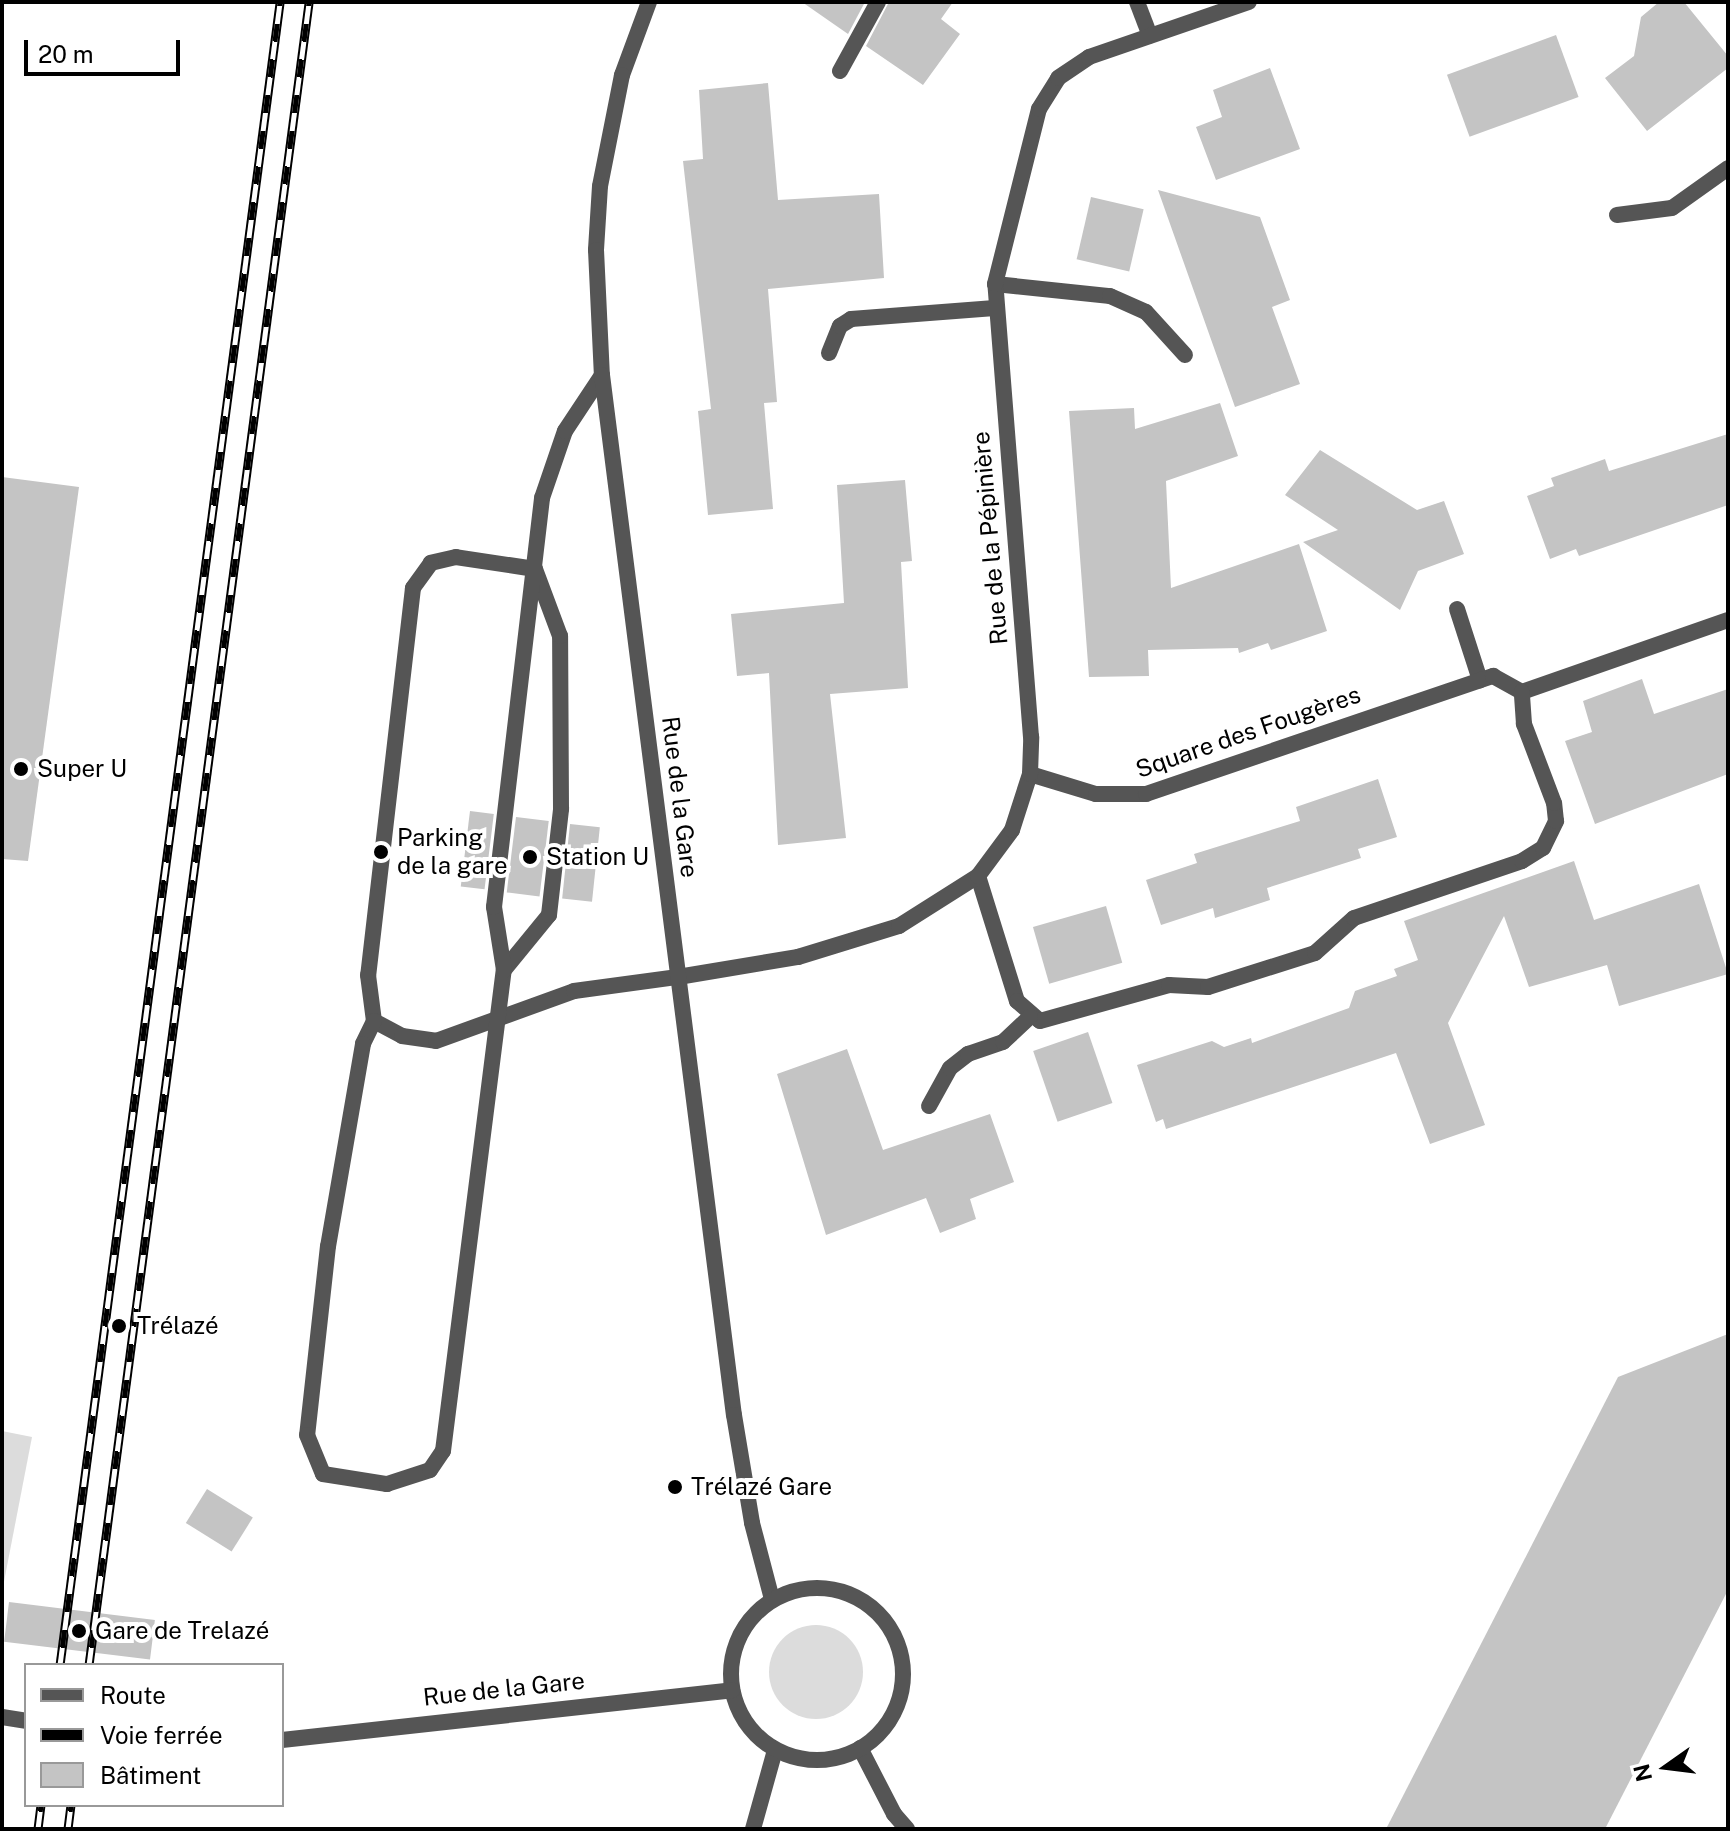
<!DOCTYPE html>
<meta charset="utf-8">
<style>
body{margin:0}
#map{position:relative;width:1730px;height:1831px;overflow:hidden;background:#fff;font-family:"Public Sans",sans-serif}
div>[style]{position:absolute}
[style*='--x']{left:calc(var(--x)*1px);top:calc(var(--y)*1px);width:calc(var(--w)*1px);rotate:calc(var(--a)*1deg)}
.green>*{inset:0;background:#dcdcdc}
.round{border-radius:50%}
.building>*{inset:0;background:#c4c4c4;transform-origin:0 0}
.service>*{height:16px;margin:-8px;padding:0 8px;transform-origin:8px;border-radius:8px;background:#555}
.minor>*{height:16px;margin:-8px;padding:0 8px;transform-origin:8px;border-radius:8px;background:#555}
.tertiary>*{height:16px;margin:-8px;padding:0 8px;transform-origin:8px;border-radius:8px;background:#555}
.tertiary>.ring{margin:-8px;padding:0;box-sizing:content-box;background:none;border:16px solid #555;border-radius:50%}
.rail>*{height:9px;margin-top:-4.5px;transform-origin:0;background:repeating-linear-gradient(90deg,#fff 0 18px,#000 0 36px);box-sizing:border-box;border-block:2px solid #000}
.dots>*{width:22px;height:22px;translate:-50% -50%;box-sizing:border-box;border:4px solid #fff;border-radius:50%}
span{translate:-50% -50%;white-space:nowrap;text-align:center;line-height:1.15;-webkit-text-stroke:8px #fff;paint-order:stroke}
.street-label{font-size:24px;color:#000}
.poi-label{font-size:24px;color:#000}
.left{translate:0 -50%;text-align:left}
.frame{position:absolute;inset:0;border:4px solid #000;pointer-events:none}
.legend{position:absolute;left:24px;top:1663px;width:260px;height:144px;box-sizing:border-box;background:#fff;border:2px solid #999;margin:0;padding:10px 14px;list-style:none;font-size:24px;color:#000}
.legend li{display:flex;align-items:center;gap:16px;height:40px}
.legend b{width:40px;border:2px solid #999}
.north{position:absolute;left:1626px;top:1727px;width:80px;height:80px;-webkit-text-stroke:6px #fff;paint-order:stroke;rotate:256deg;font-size:22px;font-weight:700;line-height:32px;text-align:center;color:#000}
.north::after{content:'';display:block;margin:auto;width:28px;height:36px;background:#000;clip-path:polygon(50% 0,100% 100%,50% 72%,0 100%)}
.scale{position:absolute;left:24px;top:40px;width:156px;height:36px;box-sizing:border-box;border:4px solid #000;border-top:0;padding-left:10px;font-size:24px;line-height:28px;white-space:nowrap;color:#000;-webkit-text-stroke:6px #fff;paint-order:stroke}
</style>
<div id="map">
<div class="green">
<i style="clip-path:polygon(2px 1431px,32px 1437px,2px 1592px)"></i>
<i class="round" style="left:769px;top:1625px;width:94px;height:94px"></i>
</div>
<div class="building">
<i style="clip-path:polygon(802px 2px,865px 2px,848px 34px)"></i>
<i style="clip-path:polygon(889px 2px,953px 2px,941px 19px,960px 34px,923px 85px,866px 46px)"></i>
<i style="clip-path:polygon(1659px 2px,1684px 2px,1728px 56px,1728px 68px,1647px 131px,1605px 78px,1634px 56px,1641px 17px)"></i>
<i style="left:1556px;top:35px;width:66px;height:116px;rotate:70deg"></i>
<i style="clip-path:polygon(1270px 68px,1300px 149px,1216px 180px,1196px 127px,1222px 117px,1213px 90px)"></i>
<i style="clip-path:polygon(768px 83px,778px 200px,879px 194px,884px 278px,768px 289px,777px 402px,764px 403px,773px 509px,708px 515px,698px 411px,711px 409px,683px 161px,703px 159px,699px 90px)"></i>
<i style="clip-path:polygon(1158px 190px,1260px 217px,1290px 300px,1272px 307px,1300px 384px,1235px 407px)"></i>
<i style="left:1091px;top:197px;width:54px;height:64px;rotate:13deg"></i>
<i style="clip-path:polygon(1220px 403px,1238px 456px,1166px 481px,1171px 588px,1299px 544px,1327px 631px,1271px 650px,1268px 643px,1239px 653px,1238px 648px,1148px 650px,1149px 676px,1089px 677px,1069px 411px,1134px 408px,1135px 429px)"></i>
<i style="clip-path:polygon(1728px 434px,1728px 505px,1579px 556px,1576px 549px,1550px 559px,1527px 496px,1554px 486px,1551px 478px,1605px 459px,1609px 471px)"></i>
<i style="clip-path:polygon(1320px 450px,1417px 510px,1444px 501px,1464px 554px,1418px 571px,1400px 610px,1303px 542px,1338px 530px,1285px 495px)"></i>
<i style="clip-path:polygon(2px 477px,79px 487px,28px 861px,2px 859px)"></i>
<i style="clip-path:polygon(905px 480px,912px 561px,901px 562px,908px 688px,830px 694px,846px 838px,778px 845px,769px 673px,737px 676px,731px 614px,844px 603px,837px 485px)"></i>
<i style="clip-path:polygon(1642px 679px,1654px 714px,1728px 689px,1728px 774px,1595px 824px,1565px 741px,1592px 732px,1583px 701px)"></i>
<i style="clip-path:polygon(1378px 779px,1397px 837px,1358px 849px,1361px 858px,1267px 888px,1270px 900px,1215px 918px,1213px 908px,1161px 925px,1146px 880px,1197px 863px,1194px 854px,1300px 821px,1296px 807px)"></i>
<i style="left:470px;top:811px;width:24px;height:76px;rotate:7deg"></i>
<i style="left:516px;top:817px;width:33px;height:76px;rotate:7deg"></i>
<i style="left:570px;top:824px;width:30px;height:75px;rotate:6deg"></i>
<i style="clip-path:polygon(1574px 861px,1594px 920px,1699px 884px,1728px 974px,1619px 1006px,1607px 965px,1529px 987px,1504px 916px,1448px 1023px,1485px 1125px,1430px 1144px,1396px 1053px,1166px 1129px,1163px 1119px,1156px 1122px,1137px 1065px,1212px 1041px,1224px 1047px,1251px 1038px,1252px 1043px,1349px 1008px,1355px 991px,1397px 976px,1394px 969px,1418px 960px,1404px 921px)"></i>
<i style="left:1106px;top:906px;width:59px;height:76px;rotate:74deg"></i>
<i style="left:1088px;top:1032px;width:75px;height:58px;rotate:71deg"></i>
<i style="clip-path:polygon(847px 1049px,883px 1150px,990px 1114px,1014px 1182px,970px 1199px,976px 1219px,940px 1233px,926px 1198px,826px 1235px,777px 1074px)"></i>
<i style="clip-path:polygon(1728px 1334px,1728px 1590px,1605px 1829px,1386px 1829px,1618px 1377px)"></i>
<i style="left:207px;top:1489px;width:54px;height:40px;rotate:32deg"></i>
<i style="left:9px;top:1602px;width:147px;height:40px;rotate:7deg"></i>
</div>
<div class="service">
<i style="--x:995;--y:284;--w:116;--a:6"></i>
<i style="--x:1110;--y:296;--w:39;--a:24"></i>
<i style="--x:1146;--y:312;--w:58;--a:47.8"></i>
<i style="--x:829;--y:353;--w:29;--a:-68"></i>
<i style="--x:840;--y:326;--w:13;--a:-32"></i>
<i style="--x:851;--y:319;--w:144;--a:-4.4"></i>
<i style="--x:504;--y:970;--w:71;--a:-50.7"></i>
<i style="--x:549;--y:915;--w:107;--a:-83.5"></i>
<i style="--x:561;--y:809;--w:173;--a:-90.3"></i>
<i style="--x:560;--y:636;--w:72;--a:-110.5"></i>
<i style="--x:535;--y:569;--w:80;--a:-171.4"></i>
<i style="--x:456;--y:557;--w:26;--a:167"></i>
<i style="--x:431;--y:563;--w:31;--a:126"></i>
<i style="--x:413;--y:588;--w:390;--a:96.6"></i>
<i style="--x:368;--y:975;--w:46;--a:82.6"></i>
<i style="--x:374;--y:1021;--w:32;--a:28"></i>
<i style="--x:402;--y:1036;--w:34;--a:8"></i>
<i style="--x:436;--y:1041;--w:147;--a:-19.9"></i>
<i style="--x:574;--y:991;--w:105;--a:-7.7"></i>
<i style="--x:374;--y:1021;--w:25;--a:116"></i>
<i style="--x:363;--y:1044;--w:205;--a:99.8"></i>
<i style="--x:328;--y:1246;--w:190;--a:96.3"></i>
<i style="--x:307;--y:1435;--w:42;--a:67.7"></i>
<i style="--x:323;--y:1474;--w:65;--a:8.9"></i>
<i style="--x:387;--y:1484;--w:45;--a:-18"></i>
<i style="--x:430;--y:1470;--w:23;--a:-56"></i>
<i style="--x:443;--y:1451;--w:485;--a:-82.8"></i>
<i style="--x:504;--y:970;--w:64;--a:-99"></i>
<i style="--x:494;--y:907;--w:412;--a:-83.3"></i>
<i style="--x:542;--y:498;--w:71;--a:-71.1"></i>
<i style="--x:565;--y:431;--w:67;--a:-56.5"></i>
<i style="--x:753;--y:1829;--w:82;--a:-74.4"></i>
</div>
<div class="minor">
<i style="--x:1137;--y:2;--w:36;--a:69"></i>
<i style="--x:840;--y:71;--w:79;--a:-61.2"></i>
<i style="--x:1617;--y:215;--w:55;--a:-7.3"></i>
<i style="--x:1672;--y:208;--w:69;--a:-35.5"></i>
<i style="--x:1457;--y:609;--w:75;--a:72.1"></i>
<i style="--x:1522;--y:692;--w:218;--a:-19.3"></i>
<i style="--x:1030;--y:774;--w:69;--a:16.9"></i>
<i style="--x:1096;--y:794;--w:50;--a:0"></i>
<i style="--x:1146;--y:794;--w:367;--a:-18.8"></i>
<i style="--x:1493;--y:676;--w:33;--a:29"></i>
<i style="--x:978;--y:876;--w:131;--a:72.7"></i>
<i style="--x:1017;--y:1001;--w:30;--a:41"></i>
<i style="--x:1040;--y:1021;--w:134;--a:-15.6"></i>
<i style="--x:1169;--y:985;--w:39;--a:3"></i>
<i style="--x:1208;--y:987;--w:112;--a:-17.6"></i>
<i style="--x:1315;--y:953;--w:52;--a:-41.9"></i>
<i style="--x:1354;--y:918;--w:177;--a:-18.7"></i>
<i style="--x:1522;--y:861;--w:25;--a:-32"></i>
<i style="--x:1543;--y:848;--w:30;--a:-64"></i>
<i style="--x:1556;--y:821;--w:18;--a:-96"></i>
<i style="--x:1554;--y:803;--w:85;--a:-110.8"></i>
<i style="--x:1524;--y:724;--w:32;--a:-94"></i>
<i style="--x:678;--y:977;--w:122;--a:-9.5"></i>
<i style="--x:798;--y:957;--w:106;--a:-17.1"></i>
<i style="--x:899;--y:926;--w:93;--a:-32.3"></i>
<i style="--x:978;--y:876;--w:57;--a:-53.5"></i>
<i style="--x:1012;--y:830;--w:59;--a:-72.2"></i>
<i style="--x:1030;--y:774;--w:37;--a:-88"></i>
<i style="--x:1031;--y:737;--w:454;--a:-94.5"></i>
<i style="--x:995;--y:284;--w:180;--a:-75.9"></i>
<i style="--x:1039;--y:109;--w:36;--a:-58"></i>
<i style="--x:1058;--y:78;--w:37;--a:-34"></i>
<i style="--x:1089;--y:57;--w:169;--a:-19"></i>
<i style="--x:929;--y:1106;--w:43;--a:-61.1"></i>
<i style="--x:950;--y:1068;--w:23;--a:-38"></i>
<i style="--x:968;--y:1054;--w:37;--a:-19"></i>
<i style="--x:1003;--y:1042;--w:37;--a:-43"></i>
<i style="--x:860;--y:1748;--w:74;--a:62.7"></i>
<i style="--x:894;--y:1814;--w:20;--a:49"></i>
</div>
<div class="tertiary">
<i style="--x:649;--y:2;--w:78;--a:110.3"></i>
<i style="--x:622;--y:75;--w:113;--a:101.2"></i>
<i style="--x:600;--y:186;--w:64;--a:93.6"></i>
<i style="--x:596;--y:250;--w:125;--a:87.3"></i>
<i style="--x:602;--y:375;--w:1048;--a:82.77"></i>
<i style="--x:734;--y:1415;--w:109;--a:80.5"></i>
<i style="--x:752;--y:1523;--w:79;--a:75.3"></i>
<i class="ring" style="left:731px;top:1588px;width:156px;height:156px"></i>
<i style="--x:2;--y:1717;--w:24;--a:9"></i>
<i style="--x:282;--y:1740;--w:453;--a:-6.3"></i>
</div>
<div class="rail">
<i style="--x:60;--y:1665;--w:1677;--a:-82.46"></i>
<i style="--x:89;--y:1665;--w:1677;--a:-82.46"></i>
<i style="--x:38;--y:1829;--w:24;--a:-83"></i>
<i style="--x:68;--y:1829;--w:24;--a:-83"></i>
</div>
<div class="dots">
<i style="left:21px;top:769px;background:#000"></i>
<i style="left:381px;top:852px;background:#000"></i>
<i style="left:530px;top:857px;background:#000"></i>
<i style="left:119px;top:1326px;background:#000"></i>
<i style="left:675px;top:1487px;background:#000"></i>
<i style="left:79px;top:1631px;background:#000"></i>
</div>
<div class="street-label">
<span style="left:990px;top:538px;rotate:-95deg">Rue de la Pépinière</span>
<span style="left:1248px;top:732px;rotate:-19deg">Square des Fougères</span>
<span style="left:680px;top:797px;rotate:83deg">Rue de la Gare</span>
<span style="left:504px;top:1689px;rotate:-6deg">Rue de la Gare</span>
</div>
<div class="poi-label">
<span class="left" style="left:37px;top:769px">Super U</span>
<span class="left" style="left:397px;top:852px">Parking<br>de la gare</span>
<span class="left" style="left:546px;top:857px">Station U</span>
<span class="left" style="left:137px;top:1326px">Trélazé</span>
<span class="left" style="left:691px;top:1487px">Trélazé Gare</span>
<span class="left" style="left:95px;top:1631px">Gare de Trelazé</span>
</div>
<div class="frame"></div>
<ul class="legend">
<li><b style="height:10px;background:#555"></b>Route</li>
<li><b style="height:10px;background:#000"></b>Voie ferrée</li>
<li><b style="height:22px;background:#c4c4c4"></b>Bâtiment</li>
</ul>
<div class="north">N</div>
<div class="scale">20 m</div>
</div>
